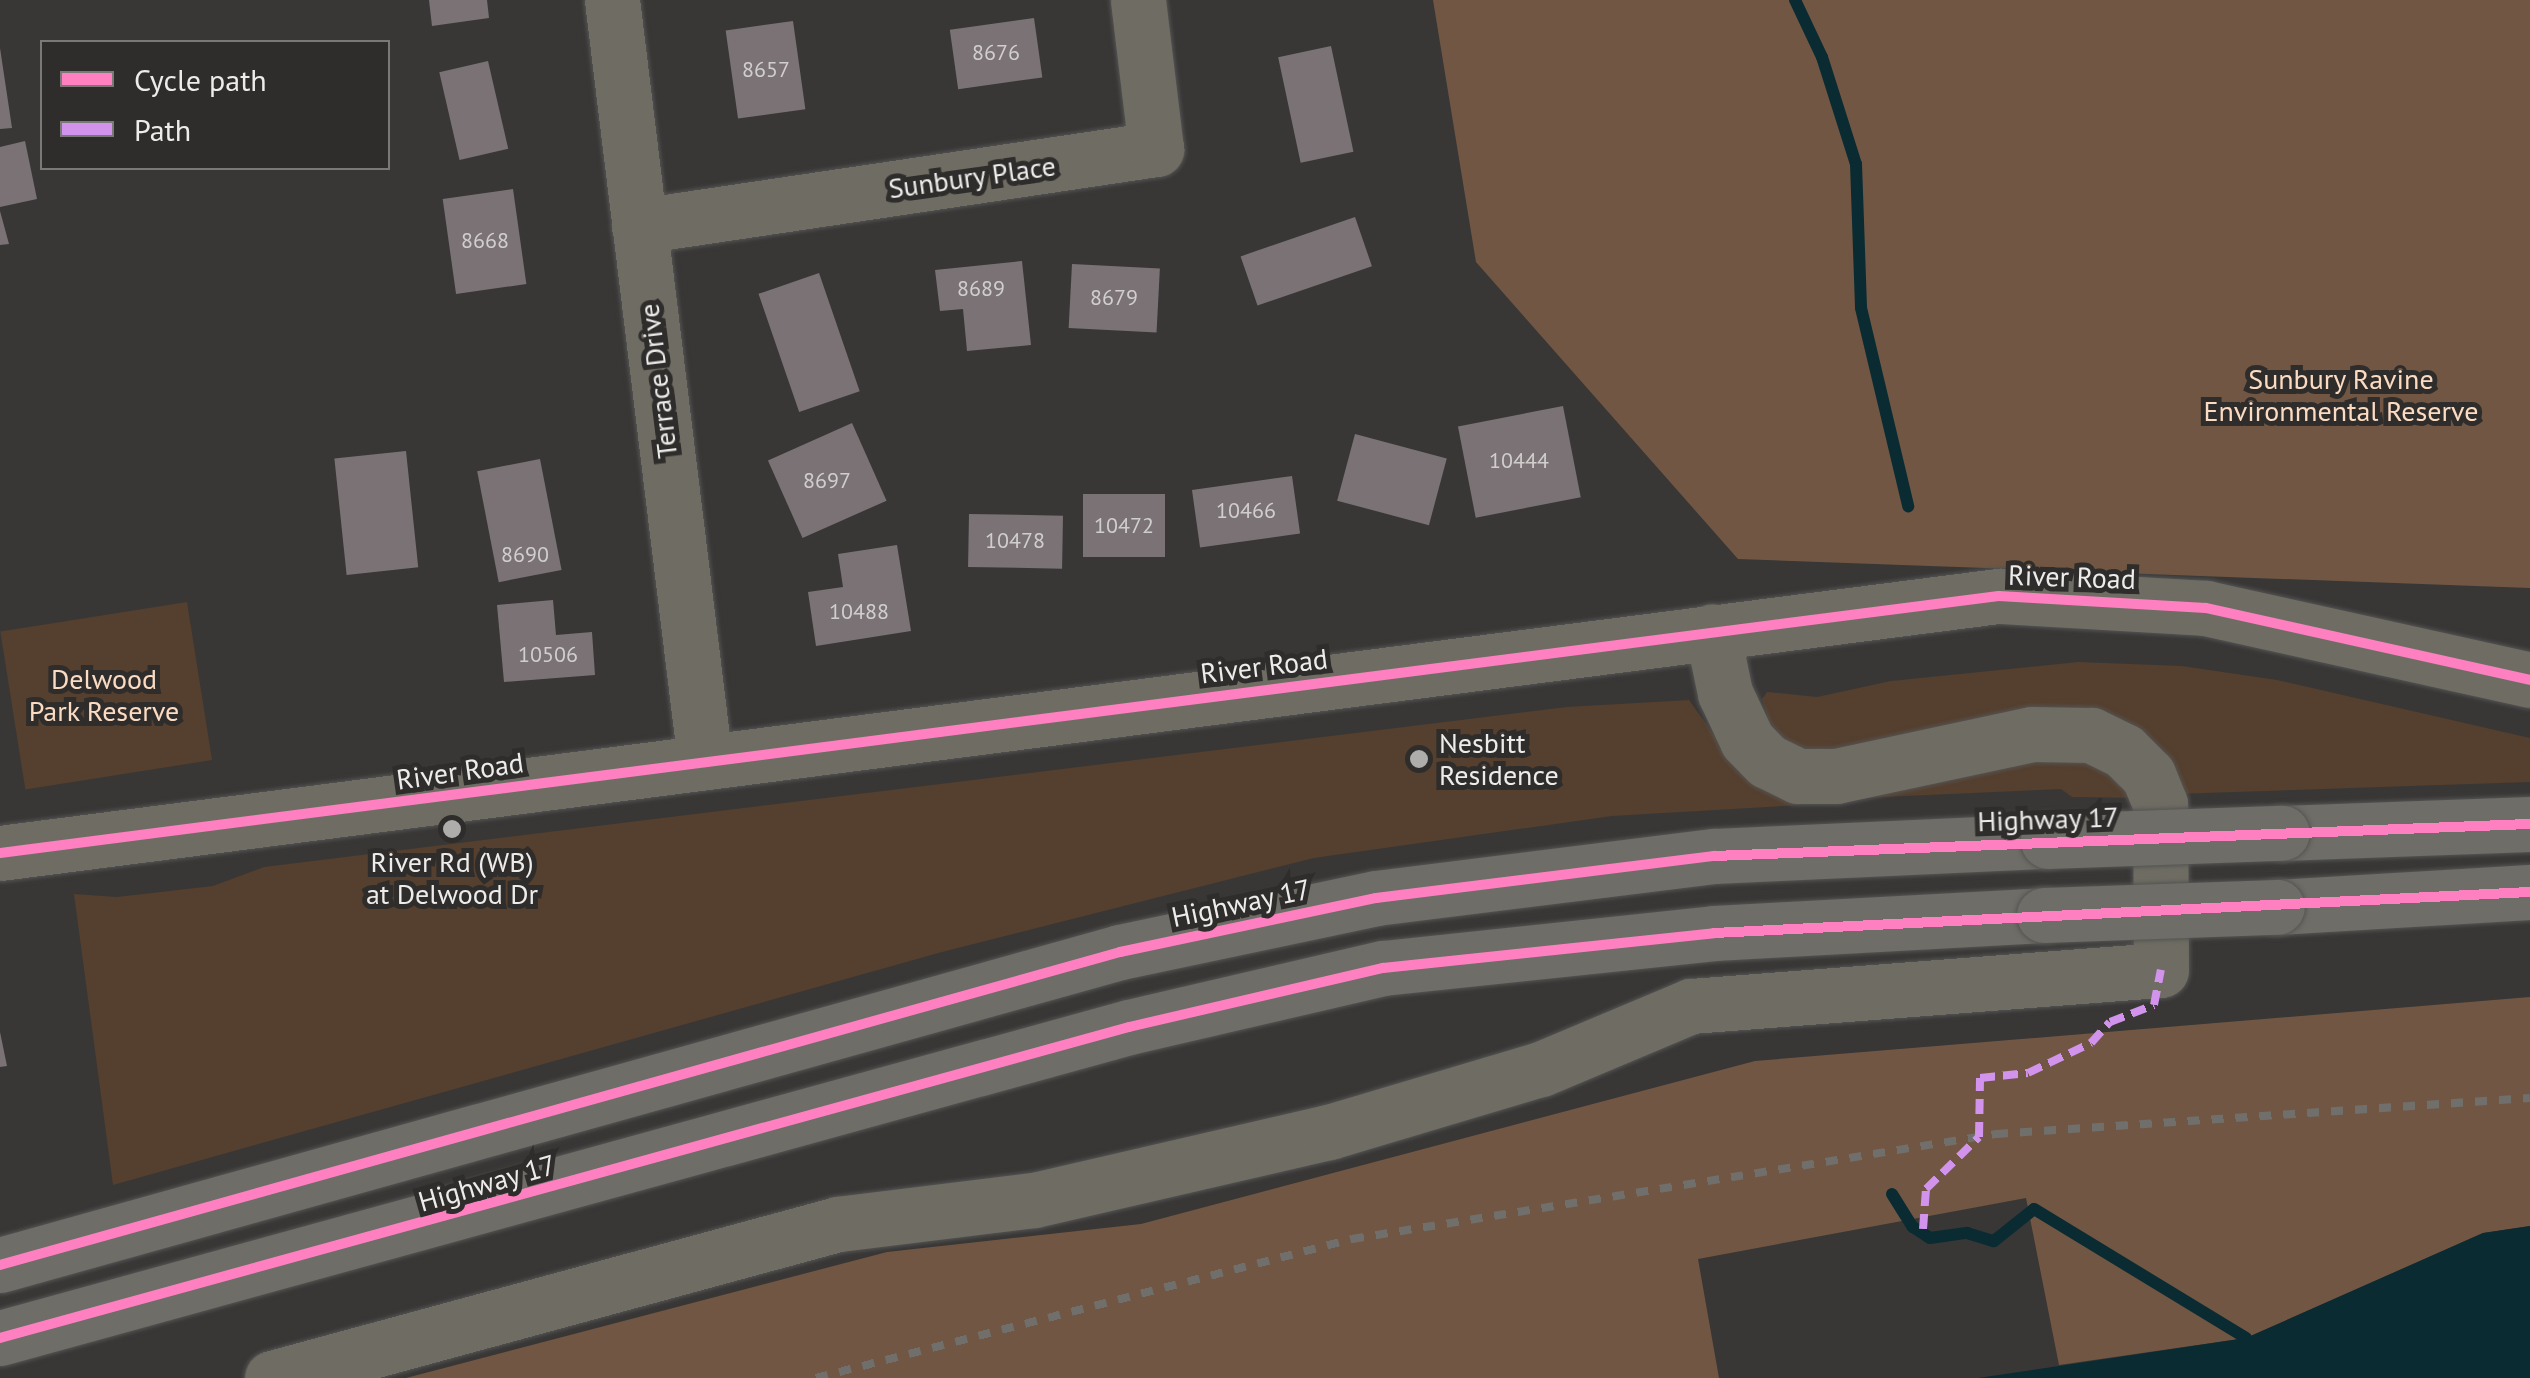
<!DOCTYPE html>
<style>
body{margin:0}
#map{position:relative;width:2530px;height:1378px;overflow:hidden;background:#383736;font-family:"PT Sans",sans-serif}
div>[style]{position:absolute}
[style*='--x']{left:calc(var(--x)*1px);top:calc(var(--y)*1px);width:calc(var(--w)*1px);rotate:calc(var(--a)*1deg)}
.green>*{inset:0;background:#553f2e;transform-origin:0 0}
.forest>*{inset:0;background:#715743}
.water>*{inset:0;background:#0b2b32}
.stream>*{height:12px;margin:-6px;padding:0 6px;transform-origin:6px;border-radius:6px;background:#0b2b32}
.building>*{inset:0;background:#7b7275;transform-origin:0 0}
.roads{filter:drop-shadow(0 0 2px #555453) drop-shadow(0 0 2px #555453)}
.minor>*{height:55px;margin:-27.5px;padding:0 27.5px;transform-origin:27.5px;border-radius:27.5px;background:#6f6d63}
.highway>*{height:55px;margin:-27.5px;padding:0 27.5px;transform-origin:27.5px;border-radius:27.5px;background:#6e6d67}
.rail>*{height:8px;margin-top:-4px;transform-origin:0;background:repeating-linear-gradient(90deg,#716f6b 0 12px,transparent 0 24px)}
.bridges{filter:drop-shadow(0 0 2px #555453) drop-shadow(0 0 2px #555453)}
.highway-bridge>*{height:55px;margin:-27.5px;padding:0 27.5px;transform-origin:27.5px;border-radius:27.5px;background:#6e6d67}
.quiet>*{height:8px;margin-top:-4px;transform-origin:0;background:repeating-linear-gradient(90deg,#d193ec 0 15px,transparent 0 23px)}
.cycleway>*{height:10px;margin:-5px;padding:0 5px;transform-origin:5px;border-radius:5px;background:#ff80c0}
.dots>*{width:28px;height:28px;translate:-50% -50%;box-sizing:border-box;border:5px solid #2f2d2b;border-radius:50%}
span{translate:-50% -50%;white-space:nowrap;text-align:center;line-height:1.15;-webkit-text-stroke:10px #2f2d2b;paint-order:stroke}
.number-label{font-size:22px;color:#d1cece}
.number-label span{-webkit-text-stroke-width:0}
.street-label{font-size:28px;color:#eeeceb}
.park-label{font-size:28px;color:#fcdbc3}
.poi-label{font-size:28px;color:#eeeceb}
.left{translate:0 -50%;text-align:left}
.legend{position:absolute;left:40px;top:40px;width:350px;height:130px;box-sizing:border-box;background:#2f2d2b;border:2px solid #7b7978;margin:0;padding:12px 18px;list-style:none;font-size:30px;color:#eeeceb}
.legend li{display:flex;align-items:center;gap:20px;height:50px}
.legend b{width:50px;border:2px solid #7b7978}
</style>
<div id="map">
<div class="green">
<i style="left:187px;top:602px;width:160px;height:189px;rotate:81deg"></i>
<i style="clip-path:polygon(2078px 662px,2182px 666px,2277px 680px,2530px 738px,2530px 782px,2175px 794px,2154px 755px,1824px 757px,1787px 743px,1769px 721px,1762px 699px,1767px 692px,1817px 697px,1891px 681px)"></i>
<i style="clip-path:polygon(1689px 700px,1722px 746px,1801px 797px,1801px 805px,1612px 816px,1314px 858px,942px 952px,113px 1185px,74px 894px,117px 897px,213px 886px,264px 867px,1567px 707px)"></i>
<i style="clip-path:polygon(2081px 750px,2142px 798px,2072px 797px,2061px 789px,1838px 799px)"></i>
</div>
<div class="forest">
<i style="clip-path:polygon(1433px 0,2530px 0,2530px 588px,1738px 559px,1476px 262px)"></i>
<i style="clip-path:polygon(2530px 997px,2530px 1226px,2483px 1233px,2246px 1338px,2059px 1365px,2026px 1198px,1698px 1259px,1719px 1378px,406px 1378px,887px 1252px,1141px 1224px,1755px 1061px)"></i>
</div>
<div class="water">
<i style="clip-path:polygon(2530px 1226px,2530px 1378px,1978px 1378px,2246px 1338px,2483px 1233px)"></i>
</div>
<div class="stream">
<i style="--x:1795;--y:0;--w:63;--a:64.7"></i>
<i style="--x:1822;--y:57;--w:112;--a:72.4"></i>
<i style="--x:1856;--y:164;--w:144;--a:88"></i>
<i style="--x:1861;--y:308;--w:204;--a:76.6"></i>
<i style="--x:1892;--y:1194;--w:39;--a:58"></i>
<i style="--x:1913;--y:1227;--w:20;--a:33"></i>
<i style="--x:1930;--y:1238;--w:37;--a:-8"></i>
<i style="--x:1967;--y:1233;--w:28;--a:17"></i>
<i style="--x:1994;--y:1241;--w:51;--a:-38.7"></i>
<i style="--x:2034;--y:1209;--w:248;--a:31.3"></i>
</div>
<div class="building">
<i style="clip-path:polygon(429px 0,487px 0,489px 18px,432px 26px)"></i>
<i style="left:1034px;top:18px;width:60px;height:85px;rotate:82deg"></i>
<i style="left:793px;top:21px;width:89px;height:68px;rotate:82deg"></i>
<i style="left:1331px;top:46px;width:108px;height:54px;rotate:78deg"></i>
<i style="clip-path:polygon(0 48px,12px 128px,0 129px)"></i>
<i style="left:488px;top:61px;width:90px;height:50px;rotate:77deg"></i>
<i style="clip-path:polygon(25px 141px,37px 199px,0 207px,0 147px)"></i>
<i style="left:513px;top:189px;width:96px;height:71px;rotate:82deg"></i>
<i style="clip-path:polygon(0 211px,9px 244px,0 245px)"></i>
<i style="left:1355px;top:217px;width:52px;height:121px;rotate:71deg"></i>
<i style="clip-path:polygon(1022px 261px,1031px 345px,967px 351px,963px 309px,940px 311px,935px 270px)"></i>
<i style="left:1072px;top:264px;width:88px;height:64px;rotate:3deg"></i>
<i style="left:819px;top:273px;width:125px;height:64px;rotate:71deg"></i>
<i style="left:1563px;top:406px;width:93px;height:107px;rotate:79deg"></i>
<i style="left:852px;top:423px;width:85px;height:92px;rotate:66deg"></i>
<i style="left:1355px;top:434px;width:95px;height:69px;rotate:15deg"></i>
<i style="left:406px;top:451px;width:117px;height:72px;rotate:84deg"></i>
<i style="left:540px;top:459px;width:113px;height:64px;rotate:79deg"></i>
<i style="left:1292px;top:476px;width:58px;height:101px;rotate:82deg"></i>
<i style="left:1165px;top:494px;width:63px;height:82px;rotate:90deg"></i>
<i style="left:969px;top:514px;width:94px;height:53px;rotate:1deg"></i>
<i style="clip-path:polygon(897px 545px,911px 631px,816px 646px,808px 592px,843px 587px,838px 554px)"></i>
<i style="clip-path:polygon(553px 600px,556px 635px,592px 632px,595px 675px,504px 682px,497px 605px)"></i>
<i style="clip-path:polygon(0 1032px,7px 1066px,0 1067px)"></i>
</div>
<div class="roads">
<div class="minor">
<i style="--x:612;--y:0;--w:768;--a:83.04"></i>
<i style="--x:639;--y:226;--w:523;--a:-8.47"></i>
<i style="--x:1156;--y:149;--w:150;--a:-96.9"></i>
<i style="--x:0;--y:853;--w:2015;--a:-7.33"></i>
<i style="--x:1999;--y:596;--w:207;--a:3.3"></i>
<i style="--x:2206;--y:608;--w:332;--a:12.5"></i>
<i style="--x:272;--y:1378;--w:587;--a:-15.22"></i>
<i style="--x:838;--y:1224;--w:197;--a:-7"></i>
<i style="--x:1034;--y:1200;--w:303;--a:-13"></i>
<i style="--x:1329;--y:1132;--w:221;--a:-16.6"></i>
<i style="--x:1541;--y:1069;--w:163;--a:-22.8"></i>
<i style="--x:1691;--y:1006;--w:471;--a:-4.4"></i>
<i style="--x:2161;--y:970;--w:166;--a:-90.3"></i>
<i style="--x:2160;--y:804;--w:31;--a:-112"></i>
<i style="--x:2148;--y:775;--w:34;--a:-135"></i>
<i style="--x:2124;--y:751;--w:37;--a:-154"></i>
<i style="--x:2091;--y:735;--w:59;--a:-179"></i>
<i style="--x:2032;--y:734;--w:200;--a:167.9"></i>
<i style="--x:1836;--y:776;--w:38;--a:180"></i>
<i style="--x:1798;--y:776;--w:34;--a:-154"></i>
<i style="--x:1767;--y:761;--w:29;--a:-134"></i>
<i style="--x:1747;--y:740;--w:52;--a:-115.1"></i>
<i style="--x:1725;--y:693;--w:63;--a:-101.8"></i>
</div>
<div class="highway">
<i style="--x:2282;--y:833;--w:248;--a:-2.1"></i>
<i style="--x:2277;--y:907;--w:253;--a:-3.4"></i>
<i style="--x:0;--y:1265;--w:1163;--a:-15.61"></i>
<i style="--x:1120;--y:952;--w:262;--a:-11.9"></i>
<i style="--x:1376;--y:898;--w:341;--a:-7.1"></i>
<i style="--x:1714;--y:856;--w:334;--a:-2.6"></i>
<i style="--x:0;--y:1338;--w:1171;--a:-15.4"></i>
<i style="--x:1129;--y:1027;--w:261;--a:-13.1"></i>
<i style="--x:1383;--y:968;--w:333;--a:-6"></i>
<i style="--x:1714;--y:933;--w:330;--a:-3.1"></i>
</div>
</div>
<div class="rail">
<i style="--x:816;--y:1378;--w:554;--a:-14.54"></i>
<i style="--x:1352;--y:1239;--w:653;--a:-9.26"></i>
<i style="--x:1996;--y:1134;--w:535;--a:-3.86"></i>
</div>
<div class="bridges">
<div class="highway-bridge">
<i style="--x:2048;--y:841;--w:234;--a:-2"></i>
<i style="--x:2044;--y:915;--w:233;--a:-2"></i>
</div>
</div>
<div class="quiet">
<i style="--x:1923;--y:1229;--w:40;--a:-85.7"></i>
<i style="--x:1926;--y:1189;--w:74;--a:-44.5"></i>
<i style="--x:1979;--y:1137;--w:59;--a:-89"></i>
<i style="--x:1980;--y:1078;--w:48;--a:-5.9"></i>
<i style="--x:2028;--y:1073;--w:70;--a:-25.5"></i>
<i style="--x:2091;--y:1043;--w:28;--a:-48"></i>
<i style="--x:2110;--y:1022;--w:47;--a:-21.1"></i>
<i style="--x:2154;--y:1005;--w:36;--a:-79"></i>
</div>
<div class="cycleway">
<i style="--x:0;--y:853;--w:2015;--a:-7.33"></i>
<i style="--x:1999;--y:596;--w:207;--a:3.3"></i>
<i style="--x:2206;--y:608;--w:332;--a:12.5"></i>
<i style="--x:0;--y:1265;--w:1163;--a:-15.61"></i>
<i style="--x:1120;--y:952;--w:262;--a:-11.9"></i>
<i style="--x:1376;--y:898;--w:341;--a:-7.1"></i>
<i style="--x:1714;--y:856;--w:817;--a:-2.25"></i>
<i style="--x:0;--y:1338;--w:1171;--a:-15.4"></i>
<i style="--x:1129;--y:1027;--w:261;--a:-13.1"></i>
<i style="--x:1383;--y:968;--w:333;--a:-6"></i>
<i style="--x:1714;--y:933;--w:817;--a:-2.88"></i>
</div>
<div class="dots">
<i style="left:1419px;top:759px;background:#aeadac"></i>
<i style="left:452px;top:829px;background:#aeadac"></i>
</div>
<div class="number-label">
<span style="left:996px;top:53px">8676</span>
<span style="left:766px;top:70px">8657</span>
<span style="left:485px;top:241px">8668</span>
<span style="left:981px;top:289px">8689</span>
<span style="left:1114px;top:298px">8679</span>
<span style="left:1519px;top:461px">10444</span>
<span style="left:827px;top:481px">8697</span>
<span style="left:1246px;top:511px">10466</span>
<span style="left:1124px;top:526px">10472</span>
<span style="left:1015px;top:541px">10478</span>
<span style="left:525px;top:555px">8690</span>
<span style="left:859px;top:612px">10488</span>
<span style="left:548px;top:655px">10506</span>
</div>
<div class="street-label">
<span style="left:972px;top:177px;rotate:-8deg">Sunbury Place</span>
<span style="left:658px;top:381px;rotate:-97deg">Terrace Drive</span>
<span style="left:2072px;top:577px;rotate:2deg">River Road</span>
<span style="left:1264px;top:666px;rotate:-7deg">River Road</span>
<span style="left:460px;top:771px;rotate:-8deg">River Road</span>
<span style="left:2048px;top:819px;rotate:-2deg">Highway 17</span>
<span style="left:1241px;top:903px;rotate:-12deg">Highway 17</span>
<span style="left:487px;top:1183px;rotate:-16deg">Highway 17</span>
</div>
<div class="park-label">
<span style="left:2341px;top:395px">Sunbury Ravine<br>Environmental Reserve</span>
<span style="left:104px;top:695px">Delwood<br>Park Reserve</span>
</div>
<div class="poi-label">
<span class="left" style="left:1439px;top:759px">Nesbitt<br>Residence</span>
<span style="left:452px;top:878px">River Rd (WB)<br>at Delwood Dr</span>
</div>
<ul class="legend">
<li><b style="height:12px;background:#ff80c0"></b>Cycle path</li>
<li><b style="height:12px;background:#d193ec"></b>Path</li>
</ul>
</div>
